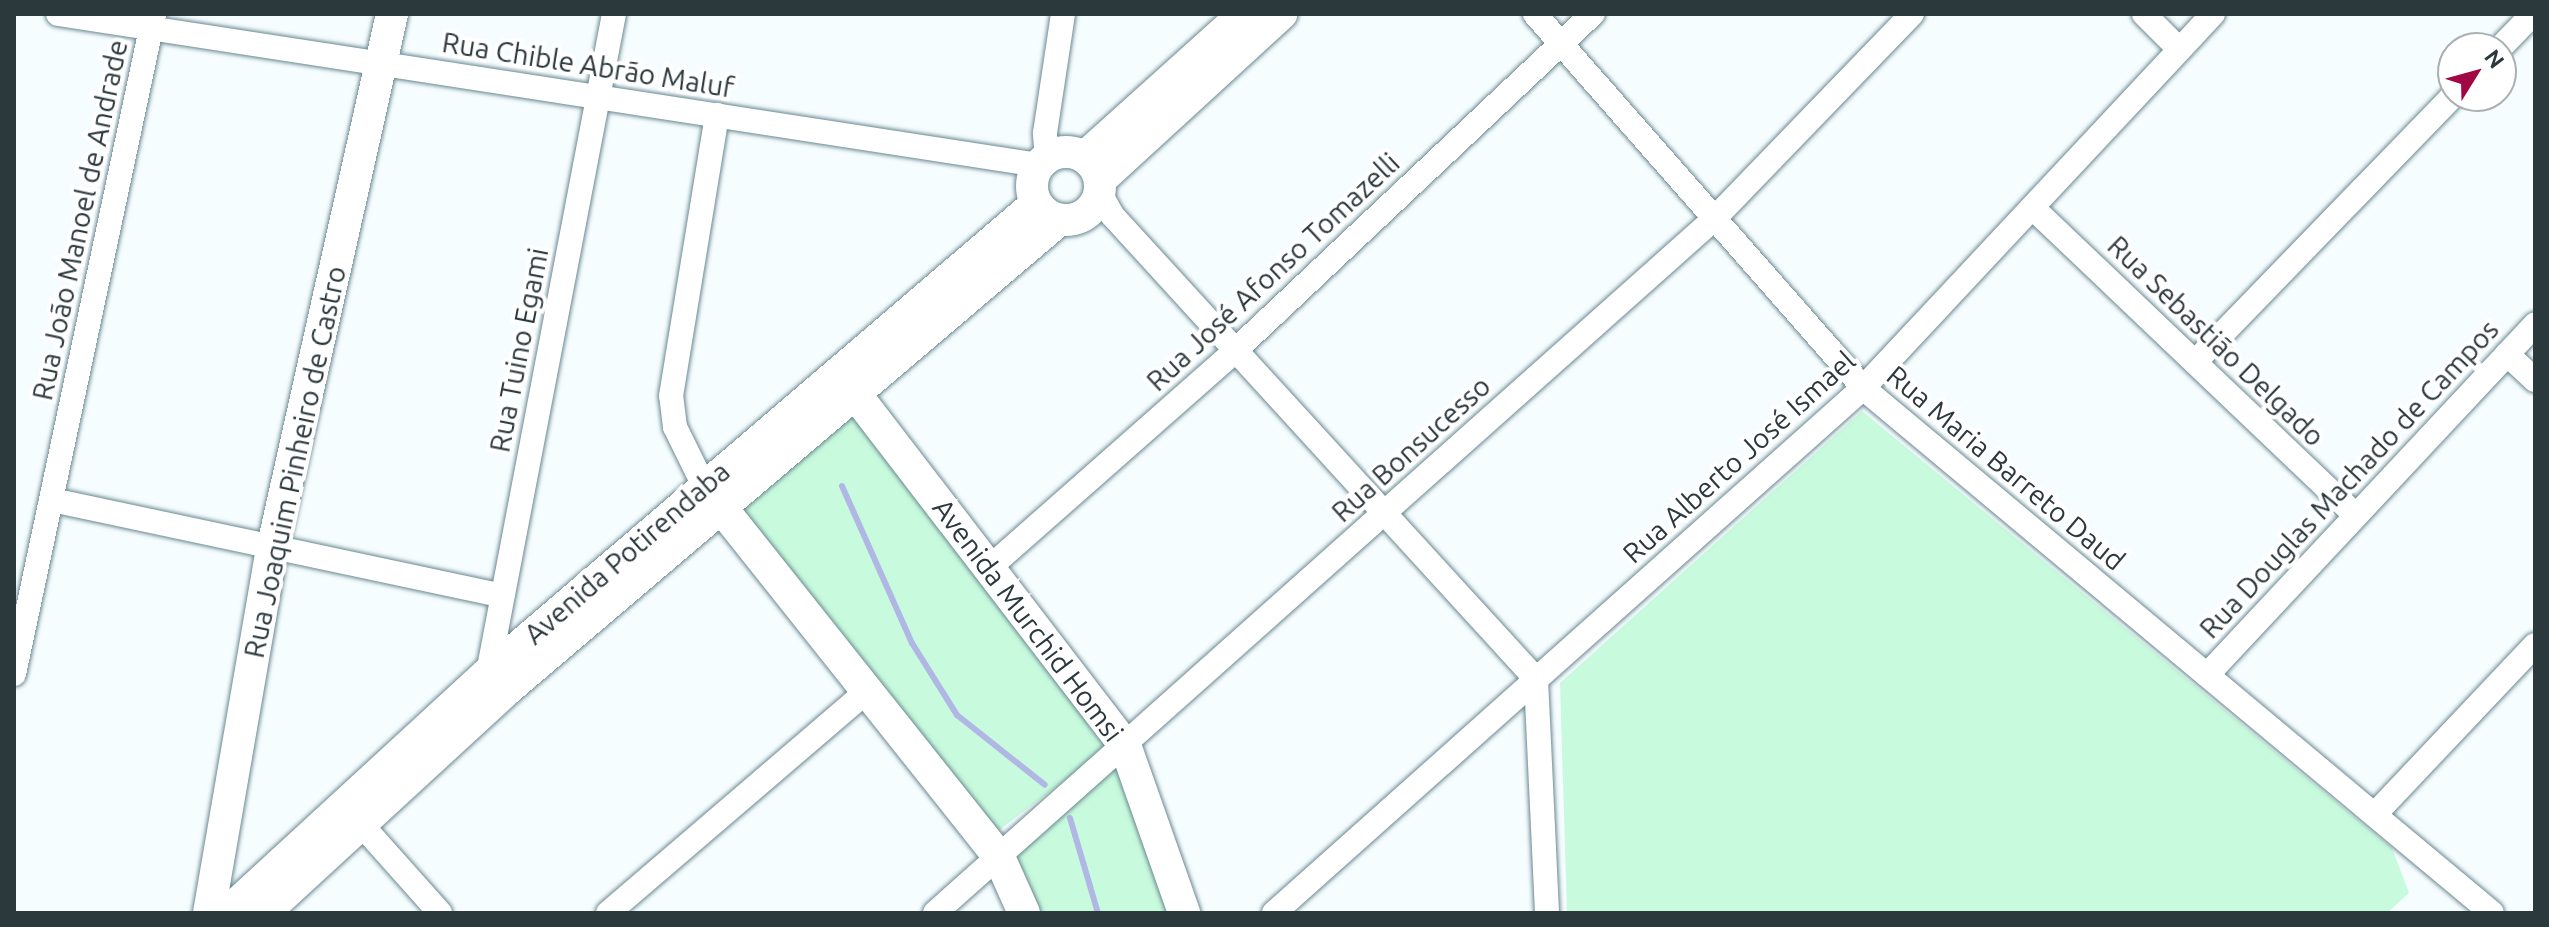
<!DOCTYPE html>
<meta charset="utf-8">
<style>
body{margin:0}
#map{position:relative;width:2549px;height:927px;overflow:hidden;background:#f6fdff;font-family:Ubuntu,sans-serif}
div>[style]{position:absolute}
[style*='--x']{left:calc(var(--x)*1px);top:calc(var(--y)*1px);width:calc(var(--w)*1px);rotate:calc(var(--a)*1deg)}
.green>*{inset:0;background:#c8fadd;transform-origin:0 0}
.stream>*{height:6px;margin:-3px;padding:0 3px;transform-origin:3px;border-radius:3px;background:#b1b7e5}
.roads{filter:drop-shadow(0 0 2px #6a8891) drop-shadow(0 0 2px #6a8891)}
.street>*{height:24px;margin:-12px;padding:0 12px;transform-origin:12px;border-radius:12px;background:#fff}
.secondary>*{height:32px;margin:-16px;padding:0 16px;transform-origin:16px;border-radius:16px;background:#fff}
.secondary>.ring{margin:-16px;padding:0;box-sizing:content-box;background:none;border:32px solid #fff;border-radius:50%}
span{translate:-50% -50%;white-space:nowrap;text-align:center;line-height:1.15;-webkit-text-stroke:8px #fff;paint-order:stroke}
.street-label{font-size:28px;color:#2b383c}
.frame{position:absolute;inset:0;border:16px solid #2b383c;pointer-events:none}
.north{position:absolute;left:2437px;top:32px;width:80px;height:80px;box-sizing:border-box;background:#fff;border:2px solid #aaafb1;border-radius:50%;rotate:53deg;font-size:22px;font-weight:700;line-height:32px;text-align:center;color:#2b383c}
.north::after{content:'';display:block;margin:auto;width:28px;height:36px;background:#a10645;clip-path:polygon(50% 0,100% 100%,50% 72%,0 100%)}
</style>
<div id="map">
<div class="green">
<i style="left:854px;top:401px;width:430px;height:162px;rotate:53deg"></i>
<i style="clip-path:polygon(1862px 411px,2392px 848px,2409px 893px,2387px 913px,1567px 913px,1560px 683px)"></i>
<i style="clip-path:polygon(1123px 757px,1177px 913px,1033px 913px,1008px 858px)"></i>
</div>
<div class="stream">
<i style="--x:842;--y:486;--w:172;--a:66"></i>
<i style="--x:912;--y:643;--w:85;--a:58"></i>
<i style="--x:957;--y:715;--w:112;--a:38.5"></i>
<i style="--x:1070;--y:818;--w:99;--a:73.6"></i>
</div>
<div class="roads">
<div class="street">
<i style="--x:58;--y:14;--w:993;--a:8.75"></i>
<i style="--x:1535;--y:14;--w:497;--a:48.7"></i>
<i style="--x:1863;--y:388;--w:819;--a:39.85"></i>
<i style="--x:2144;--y:14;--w:49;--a:45"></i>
<i style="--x:2500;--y:48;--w:47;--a:-45.9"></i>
<i style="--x:1047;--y:158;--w:25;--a:-95"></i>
<i style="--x:1045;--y:133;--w:120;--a:-81.4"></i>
<i style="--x:1100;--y:193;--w:25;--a:61"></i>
<i style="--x:1112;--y:215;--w:629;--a:47.58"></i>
<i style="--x:1536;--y:679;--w:234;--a:87.3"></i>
<i style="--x:2035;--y:210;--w:442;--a:43.6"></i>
<i style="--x:2507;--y:354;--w:38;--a:43"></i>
<i style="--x:2195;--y:362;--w:371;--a:-45.9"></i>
<i style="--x:704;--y:486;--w:66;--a:-116.2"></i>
<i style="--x:675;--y:427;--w:31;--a:-97"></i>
<i style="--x:671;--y:396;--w:285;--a:-80.7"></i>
<i style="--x:52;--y:500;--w:460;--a:12"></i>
<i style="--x:989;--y:568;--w:331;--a:-41.4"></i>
<i style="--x:1237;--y:349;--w:489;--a:-43.3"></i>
<i style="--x:14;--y:674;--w:675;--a:-78.02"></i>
<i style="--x:2207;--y:675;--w:480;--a:-46.9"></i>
<i style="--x:492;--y:678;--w:6;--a:-129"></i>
<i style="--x:488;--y:673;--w:671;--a:-79.18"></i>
<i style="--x:351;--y:813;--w:134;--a:48.3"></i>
<i style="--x:2376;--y:813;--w:231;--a:-46.6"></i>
<i style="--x:608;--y:913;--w:341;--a:-40.6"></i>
<i style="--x:935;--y:913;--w:1043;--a:-41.7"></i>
<i style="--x:1714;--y:219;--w:285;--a:-46"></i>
<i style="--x:1274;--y:913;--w:789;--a:-41.71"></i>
<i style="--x:1863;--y:388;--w:512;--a:-46.9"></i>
</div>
<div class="secondary">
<i class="ring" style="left:1032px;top:152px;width:36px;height:36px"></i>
<i style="--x:1085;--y:157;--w:214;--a:-42"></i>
<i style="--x:1100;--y:180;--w:246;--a:-42.5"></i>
<i style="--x:853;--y:391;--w:446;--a:52.5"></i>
<i style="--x:1125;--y:745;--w:178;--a:70.6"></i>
<i style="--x:708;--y:491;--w:468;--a:51.5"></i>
<i style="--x:999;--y:857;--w:61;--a:65.9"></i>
<i style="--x:209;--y:913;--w:368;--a:-80.2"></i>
<i style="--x:272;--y:550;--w:549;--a:-77.38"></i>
<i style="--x:227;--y:913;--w:355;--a:-42.6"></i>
<i style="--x:488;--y:673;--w:721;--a:-40.56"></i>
<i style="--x:264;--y:913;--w:326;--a:-42.6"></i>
<i style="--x:504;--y:692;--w:729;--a:-40.38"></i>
</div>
</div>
<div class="street-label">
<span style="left:588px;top:65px;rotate:9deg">Rua Chible Abrão Maluf</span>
<span style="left:80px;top:220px;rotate:-78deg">Rua João Manoel de Andrade</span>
<span style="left:1273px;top:272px;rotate:-43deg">Rua José Afonso Tomazelli</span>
<span style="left:2216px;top:341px;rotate:44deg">Rua Sebastião Delgado</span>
<span style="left:519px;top:350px;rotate:-79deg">Rua Tuino Egami</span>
<span style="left:1411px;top:449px;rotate:-42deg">Rua Bonsucesso</span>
<span style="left:1739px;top:457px;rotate:-42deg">Rua Alberto José Ismael</span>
<span style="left:295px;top:462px;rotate:-78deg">Rua Joaquim Pinheiro de Castro</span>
<span style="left:2006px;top:468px;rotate:40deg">Rua Maria Barreto Daud</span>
<span style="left:2349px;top:479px;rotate:-47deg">Rua Douglas Machado de Campos</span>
<span style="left:627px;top:553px;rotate:-41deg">Avenida Potirendaba</span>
<span style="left:1028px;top:620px;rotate:53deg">Avenida Murchid Homsi</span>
</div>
<div class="frame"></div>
<div class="north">N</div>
</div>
